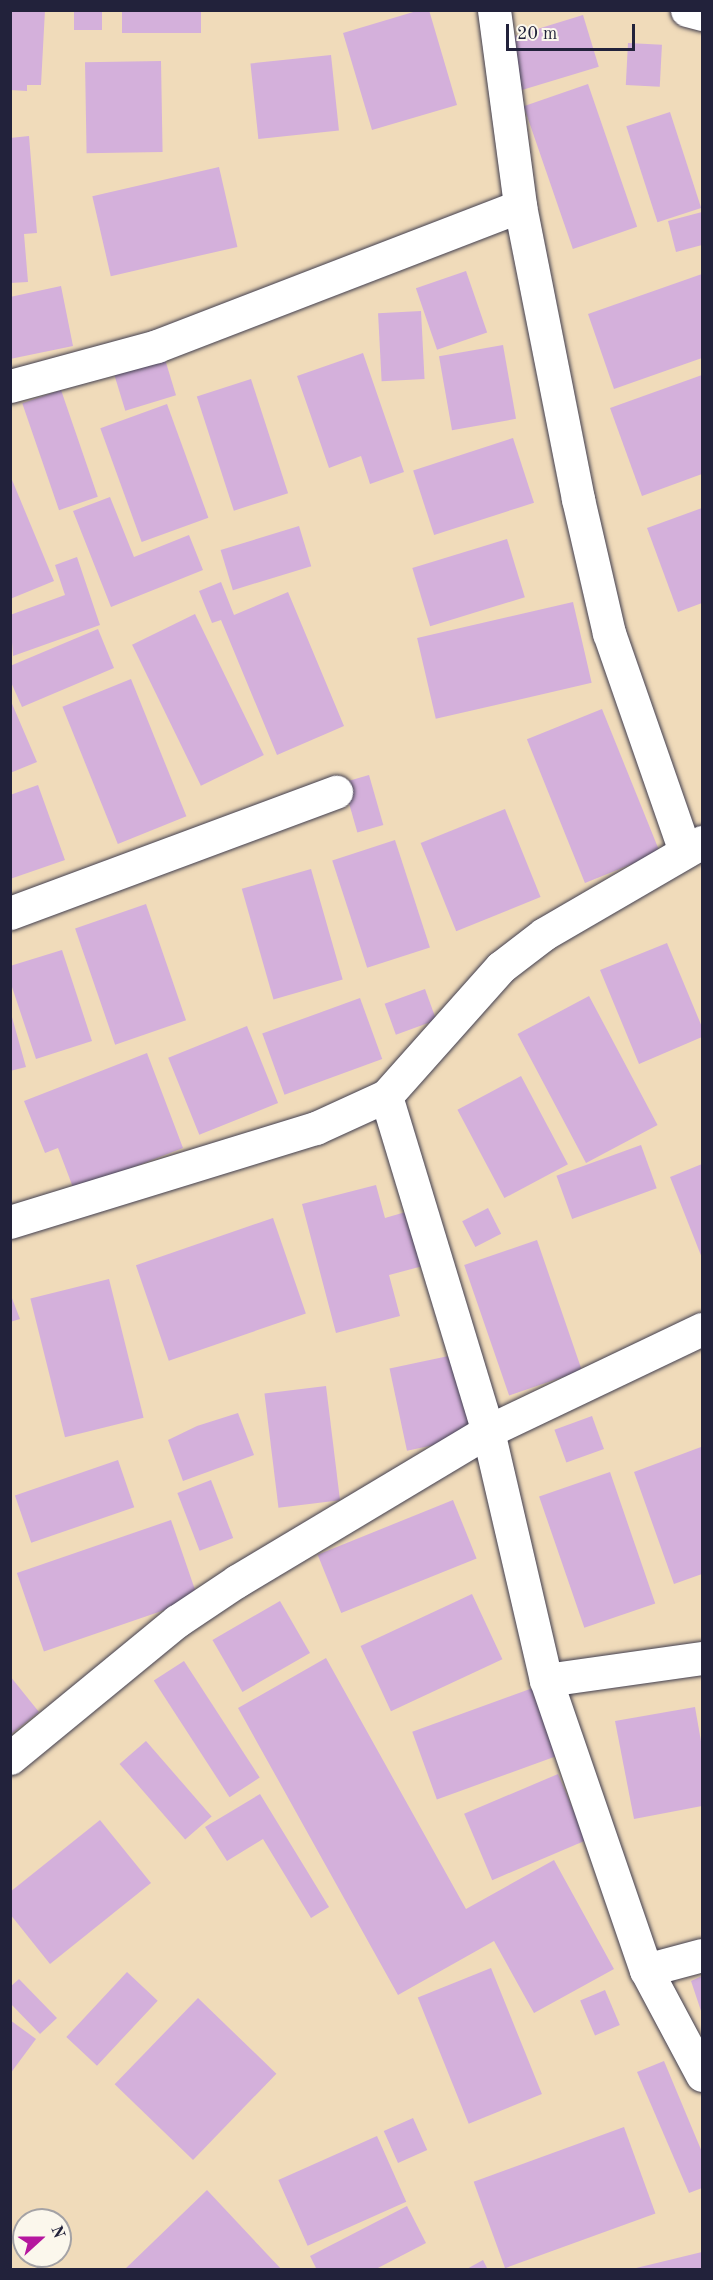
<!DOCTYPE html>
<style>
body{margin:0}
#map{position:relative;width:713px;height:2280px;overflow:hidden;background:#f0dbba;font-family:"Old Standard TT",serif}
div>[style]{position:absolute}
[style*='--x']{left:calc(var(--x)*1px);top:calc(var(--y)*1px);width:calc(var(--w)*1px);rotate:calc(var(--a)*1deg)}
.building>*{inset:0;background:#d4b0db;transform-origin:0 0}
.roads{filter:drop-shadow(0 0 2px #413e4e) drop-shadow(0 0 2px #413e4e)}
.street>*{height:33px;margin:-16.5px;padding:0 16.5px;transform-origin:16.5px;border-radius:16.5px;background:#fff}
span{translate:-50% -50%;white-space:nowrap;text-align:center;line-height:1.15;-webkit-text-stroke:6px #fbf7ec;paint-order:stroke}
.frame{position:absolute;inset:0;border:12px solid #22223b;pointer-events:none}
.north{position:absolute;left:12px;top:2208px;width:60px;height:60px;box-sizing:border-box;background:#fbf7ec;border:2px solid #a4a2a5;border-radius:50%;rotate:69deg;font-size:16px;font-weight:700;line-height:24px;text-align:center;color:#22223b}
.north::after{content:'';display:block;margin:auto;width:21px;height:27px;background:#b5179e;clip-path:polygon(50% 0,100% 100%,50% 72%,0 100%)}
.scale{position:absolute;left:506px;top:24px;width:129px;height:27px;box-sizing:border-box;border:3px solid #22223b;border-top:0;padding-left:8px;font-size:18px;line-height:21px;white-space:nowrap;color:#22223b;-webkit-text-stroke:4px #fbf7ec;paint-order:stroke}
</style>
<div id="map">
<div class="building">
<i style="clip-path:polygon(10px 10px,45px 10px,41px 85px,27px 85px,27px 91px,10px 90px)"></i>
<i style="left:74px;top:10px;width:28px;height:20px"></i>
<i style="left:122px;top:10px;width:79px;height:23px"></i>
<i style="clip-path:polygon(420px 10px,429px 10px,457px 105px,372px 130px,343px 33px)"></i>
<i style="left:583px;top:15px;width:54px;height:82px;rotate:73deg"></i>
<i style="left:628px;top:43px;width:34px;height:42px;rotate:3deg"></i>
<i style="left:331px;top:55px;width:76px;height:81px;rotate:84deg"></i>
<i style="left:161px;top:61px;width:91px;height:76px;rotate:89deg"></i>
<i style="left:588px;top:84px;width:151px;height:68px;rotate:71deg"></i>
<i style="left:670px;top:112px;width:101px;height:46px;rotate:72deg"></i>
<i style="clip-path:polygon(29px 136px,37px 233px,24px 234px,28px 282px,10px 283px,10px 138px)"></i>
<i style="left:219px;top:167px;width:82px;height:130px;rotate:77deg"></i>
<i style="clip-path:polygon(702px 212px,702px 245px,676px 252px,668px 221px)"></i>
<i style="left:466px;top:271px;width:65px;height:53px;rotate:71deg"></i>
<i style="clip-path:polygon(702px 274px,702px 358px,614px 389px,588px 314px)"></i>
<i style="clip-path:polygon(61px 286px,73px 346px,10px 359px,10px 297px)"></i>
<i style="left:421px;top:311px;width:68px;height:43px;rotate:87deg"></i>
<i style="left:503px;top:345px;width:75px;height:65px;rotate:80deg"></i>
<i style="clip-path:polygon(363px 353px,404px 472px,370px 484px,361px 456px,329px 468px,297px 376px)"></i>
<i style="left:164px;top:356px;width:41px;height:53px;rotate:73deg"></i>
<i style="clip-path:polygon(702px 375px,702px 474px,642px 496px,610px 408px)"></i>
<i style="left:251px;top:379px;width:120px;height:57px;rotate:72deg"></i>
<i style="left:61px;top:390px;width:113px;height:41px;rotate:71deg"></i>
<i style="left:167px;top:404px;width:121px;height:71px;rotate:70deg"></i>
<i style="left:513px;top:438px;width:68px;height:105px;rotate:72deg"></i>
<i style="clip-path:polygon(10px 475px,54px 581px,10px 599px)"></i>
<i style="clip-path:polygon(110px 497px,134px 557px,189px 535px,203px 570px,111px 607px,73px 511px)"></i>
<i style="clip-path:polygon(702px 508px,702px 603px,678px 612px,647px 528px)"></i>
<i style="left:299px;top:526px;width:42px;height:82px;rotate:73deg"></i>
<i style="left:507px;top:539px;width:61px;height:99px;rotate:73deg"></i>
<i style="clip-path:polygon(77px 557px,100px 625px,13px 656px,10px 615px,65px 595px,55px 565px)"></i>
<i style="clip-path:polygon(221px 582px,234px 615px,288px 592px,344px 726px,277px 755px,221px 620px,212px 623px,199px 591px)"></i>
<i style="left:573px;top:602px;width:83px;height:160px;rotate:77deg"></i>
<i style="left:195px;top:614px;width:157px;height:70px;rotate:64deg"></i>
<i style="clip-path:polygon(98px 629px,114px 668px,22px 707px,10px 680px,10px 666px)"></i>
<i style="left:131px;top:679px;width:148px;height:74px;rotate:68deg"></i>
<i style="clip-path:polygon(10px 699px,37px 762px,10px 773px)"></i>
<i style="left:602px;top:709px;width:155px;height:81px;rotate:68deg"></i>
<i style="left:369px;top:775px;width:52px;height:27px;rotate:74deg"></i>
<i style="clip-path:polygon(38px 785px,65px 860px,10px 879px,10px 795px)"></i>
<i style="left:505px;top:809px;width:95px;height:91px;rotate:68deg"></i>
<i style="left:395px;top:840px;width:113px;height:66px;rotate:72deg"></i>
<i style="left:311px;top:869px;width:115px;height:72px;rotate:74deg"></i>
<i style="left:146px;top:904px;width:123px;height:75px;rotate:71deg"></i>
<i style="clip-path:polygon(667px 943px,702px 1027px,702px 1037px,639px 1064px,600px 970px)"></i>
<i style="clip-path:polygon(62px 950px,92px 1041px,36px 1059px,10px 981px,10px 966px)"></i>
<i style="left:425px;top:989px;width:33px;height:43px;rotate:70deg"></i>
<i style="left:589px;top:996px;width:146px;height:81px;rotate:62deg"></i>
<i style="left:360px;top:998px;width:65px;height:104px;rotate:70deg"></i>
<i style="clip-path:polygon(10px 1010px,26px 1067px,10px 1071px)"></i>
<i style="left:247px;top:1026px;width:83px;height:85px;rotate:68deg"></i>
<i style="clip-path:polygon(147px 1053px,183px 1148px,74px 1190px,58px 1148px,45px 1153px,24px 1101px)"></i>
<i style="left:521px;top:1076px;width:100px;height:72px;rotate:62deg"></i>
<i style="left:641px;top:1145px;width:46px;height:90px;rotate:70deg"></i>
<i style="clip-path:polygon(702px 1164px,702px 1258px,670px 1177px)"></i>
<i style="clip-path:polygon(376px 1185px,385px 1218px,409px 1211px,423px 1266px,389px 1275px,400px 1316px,336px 1333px,302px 1204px)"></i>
<i style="left:488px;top:1208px;width:29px;height:29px;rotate:63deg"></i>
<i style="left:273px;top:1218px;width:101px;height:145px;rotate:71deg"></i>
<i style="left:537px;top:1240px;width:138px;height:77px;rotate:71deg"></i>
<i style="left:109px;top:1279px;width:143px;height:81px;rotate:76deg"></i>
<i style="clip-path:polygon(10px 1293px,20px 1319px,10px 1322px)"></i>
<i style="left:458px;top:1354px;width:84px;height:70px;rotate:78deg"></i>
<i style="left:326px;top:1386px;width:115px;height:62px;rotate:83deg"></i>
<i style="clip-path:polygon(238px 1413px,254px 1455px,183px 1481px,168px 1440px,197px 1426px)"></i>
<i style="left:592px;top:1416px;width:35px;height:40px;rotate:70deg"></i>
<i style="clip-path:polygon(701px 1447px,702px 1574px,674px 1584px,634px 1472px)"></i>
<i style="left:118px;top:1460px;width:50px;height:109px;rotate:71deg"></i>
<i style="left:610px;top:1472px;width:139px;height:75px;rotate:71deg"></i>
<i style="left:211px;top:1480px;width:62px;height:36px;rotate:69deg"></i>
<i style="left:453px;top:1500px;width:63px;height:146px;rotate:68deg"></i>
<i style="left:171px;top:1520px;width:83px;height:163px;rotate:71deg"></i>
<i style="left:472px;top:1594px;width:72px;height:123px;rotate:65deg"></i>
<i style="left:280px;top:1601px;width:60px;height:78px;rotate:60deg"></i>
<i style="clip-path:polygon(326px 1658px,466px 1909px,554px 1860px,614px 1969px,534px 2013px,494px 1941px,398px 1995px,238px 1708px)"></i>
<i style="left:184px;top:1661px;width:139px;height:36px;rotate:57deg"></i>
<i style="clip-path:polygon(10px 1676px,39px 1712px,10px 1735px)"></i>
<i style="left:541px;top:1685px;width:72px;height:137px;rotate:70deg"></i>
<i style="clip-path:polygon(695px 1707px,702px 1747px,702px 1806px,634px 1819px,615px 1721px)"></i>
<i style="left:146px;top:1741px;width:100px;height:35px;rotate:49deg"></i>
<i style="left:558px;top:1774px;width:72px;height:102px;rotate:67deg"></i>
<i style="clip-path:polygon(260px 1794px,329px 1907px,311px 1918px,263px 1839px,227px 1861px,205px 1827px)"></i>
<i style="clip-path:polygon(100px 1820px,151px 1883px,50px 1964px,10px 1914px,10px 1892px)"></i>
<i style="left:491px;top:1968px;width:136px;height:79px;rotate:68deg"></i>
<i style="left:127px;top:1972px;width:42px;height:89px;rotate:43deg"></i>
<i style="clip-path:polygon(702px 1976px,702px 2014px,691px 1981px)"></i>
<i style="clip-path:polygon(19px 1979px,57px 2018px,40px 2034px,10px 2003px,10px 1987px)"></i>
<i style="left:605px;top:1990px;width:38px;height:27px;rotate:67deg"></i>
<i style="left:198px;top:1998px;width:109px;height:120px;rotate:44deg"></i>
<i style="clip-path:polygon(10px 2020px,36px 2039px,10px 2074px)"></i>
<i style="clip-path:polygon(664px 2061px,702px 2152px,702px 2188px,689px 2193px,637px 2072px)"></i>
<i style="left:413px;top:2118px;width:35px;height:32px;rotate:66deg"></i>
<i style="left:624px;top:2127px;width:92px;height:160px;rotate:70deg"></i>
<i style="left:377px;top:2136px;width:72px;height:108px;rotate:66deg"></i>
<i style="clip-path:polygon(207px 2190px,282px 2270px,124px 2270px)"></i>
<i style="clip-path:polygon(407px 2206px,426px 2243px,374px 2270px,317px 2270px,310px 2256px)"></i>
<i style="clip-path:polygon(702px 2252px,702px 2270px,632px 2270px,632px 2269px)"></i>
<i style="clip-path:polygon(483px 2260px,488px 2270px,465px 2270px)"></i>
</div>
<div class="roads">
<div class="street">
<i style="--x:494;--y:10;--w:198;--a:82.4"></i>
<i style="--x:520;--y:206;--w:299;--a:78.8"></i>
<i style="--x:578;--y:499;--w:138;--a:77"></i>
<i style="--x:609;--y:633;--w:231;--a:70.8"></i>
<i style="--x:687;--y:10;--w:16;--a:15"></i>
<i style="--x:10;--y:386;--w:152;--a:-15.2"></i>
<i style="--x:157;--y:346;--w:389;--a:-21.1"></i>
<i style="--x:10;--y:913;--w:348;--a:-20.4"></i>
<i style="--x:386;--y:1096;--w:350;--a:73.1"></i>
<i style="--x:488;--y:1431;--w:256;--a:76.9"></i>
<i style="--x:546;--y:1680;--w:307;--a:71"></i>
<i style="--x:646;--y:1970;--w:119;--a:61.9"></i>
<i style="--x:10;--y:1222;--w:320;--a:-17.1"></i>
<i style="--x:316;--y:1128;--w:77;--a:-24.6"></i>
<i style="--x:386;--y:1096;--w:173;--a:-48.3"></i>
<i style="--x:501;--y:967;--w:54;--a:-37.5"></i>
<i style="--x:544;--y:934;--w:183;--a:-30.2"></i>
<i style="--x:546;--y:1680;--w:158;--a:-8"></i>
<i style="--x:10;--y:1758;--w:216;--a:-39.4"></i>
<i style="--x:177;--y:1621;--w:72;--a:-33.7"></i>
<i style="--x:237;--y:1581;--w:292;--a:-30.9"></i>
<i style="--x:488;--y:1431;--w:237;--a:-25.5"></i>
<i style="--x:646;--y:1970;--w:58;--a:-15"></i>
</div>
</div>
<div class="frame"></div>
<div class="north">N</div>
<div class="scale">20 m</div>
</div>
